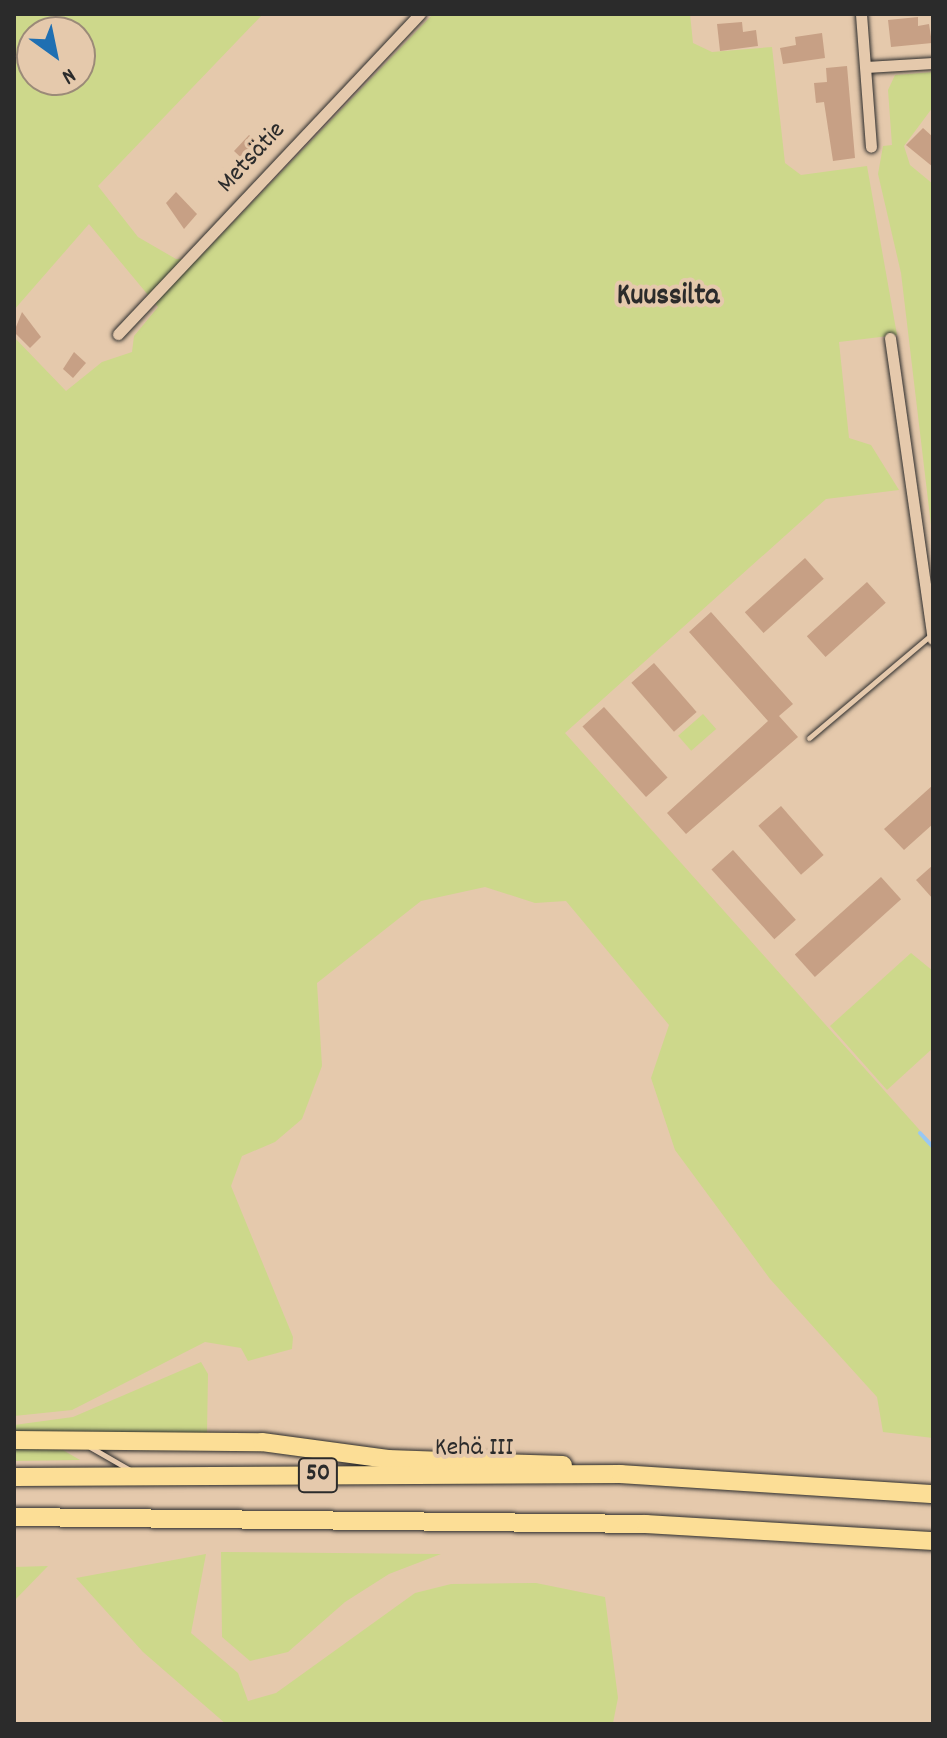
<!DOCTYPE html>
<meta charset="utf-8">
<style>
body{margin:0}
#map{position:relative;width:947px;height:1738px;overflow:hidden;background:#e5c9ac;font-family:Dekko,sans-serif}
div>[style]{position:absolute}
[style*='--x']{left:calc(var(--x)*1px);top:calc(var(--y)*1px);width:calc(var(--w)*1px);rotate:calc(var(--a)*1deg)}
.green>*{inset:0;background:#cdd88b;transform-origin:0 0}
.stream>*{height:4px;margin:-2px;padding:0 2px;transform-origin:2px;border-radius:2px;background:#99c7f4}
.building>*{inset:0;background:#c7a085;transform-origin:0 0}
.roads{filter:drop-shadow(0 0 2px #2b2b2b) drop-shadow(0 0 2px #2b2b2b)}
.service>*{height:5px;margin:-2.5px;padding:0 2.5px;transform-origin:2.5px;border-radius:2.5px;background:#e5c9ac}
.minor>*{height:11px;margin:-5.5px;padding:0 5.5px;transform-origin:5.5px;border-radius:5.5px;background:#e5c9ac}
.trunk>*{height:18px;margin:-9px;padding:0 9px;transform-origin:9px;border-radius:9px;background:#fcde96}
span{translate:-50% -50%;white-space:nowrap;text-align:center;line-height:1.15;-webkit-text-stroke:8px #e5c9ac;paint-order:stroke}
.shield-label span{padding:2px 6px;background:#e5c9ac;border:2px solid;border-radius:6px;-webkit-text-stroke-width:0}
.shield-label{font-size:24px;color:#2b2b2b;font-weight:700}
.street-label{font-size:26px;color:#2b2b2b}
.quarter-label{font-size:30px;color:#2b2b2b;font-weight:700}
.frame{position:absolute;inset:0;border:16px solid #2b2b2b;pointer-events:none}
.north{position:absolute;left:16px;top:16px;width:80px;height:80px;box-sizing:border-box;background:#e5c9ac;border:2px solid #9b8a78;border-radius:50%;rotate:147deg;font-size:22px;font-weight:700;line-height:32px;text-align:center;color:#2b2b2b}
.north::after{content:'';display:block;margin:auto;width:28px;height:36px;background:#1f6fb2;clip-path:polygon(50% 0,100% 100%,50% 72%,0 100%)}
</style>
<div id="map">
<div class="green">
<i style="clip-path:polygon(evenodd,14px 14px,263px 14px,98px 186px,138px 237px,176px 259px,198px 259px,433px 14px,690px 14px,693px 43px,712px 52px,772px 47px,785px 163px,801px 175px,867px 166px,897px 335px,839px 342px,849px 438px,871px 445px,899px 490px,826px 499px,565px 733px,933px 1145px,933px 1438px,883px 1432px,877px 1397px,770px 1279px,675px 1150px,651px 1078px,669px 1025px,566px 901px,535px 903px,485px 887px,421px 901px,317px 983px,322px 1066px,302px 1119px,275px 1142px,242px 1156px,231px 1186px,293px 1337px,292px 1349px,248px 1361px,241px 1348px,205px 1342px,72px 1410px,14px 1416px,14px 337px,66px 391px,102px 362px,132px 352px,134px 336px,158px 307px,89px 224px,14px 310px,14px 14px,32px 32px,80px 32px,80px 80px,32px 80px,32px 32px)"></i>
<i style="clip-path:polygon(933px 72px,933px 107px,904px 146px,910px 165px,933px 184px,933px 542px,901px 273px,878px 174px,883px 146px,892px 145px,888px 90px,895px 75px)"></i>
<i style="left:703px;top:714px;width:20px;height:33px;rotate:49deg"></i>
<i style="clip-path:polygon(911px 953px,933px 971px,933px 1048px,887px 1090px,830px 1026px)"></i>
<i style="clip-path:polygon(201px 1362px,208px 1374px,207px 1433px,14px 1431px,14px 1425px,73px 1417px)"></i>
<i style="clip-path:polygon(14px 1448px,63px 1450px,80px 1460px,14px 1461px)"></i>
<i style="clip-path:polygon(221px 1552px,441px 1554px,389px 1574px,345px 1602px,288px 1652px,250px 1661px,222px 1637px)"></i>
<i style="clip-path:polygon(206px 1554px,191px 1633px,238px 1673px,248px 1701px,276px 1693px,415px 1593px,451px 1584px,536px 1583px,605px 1597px,618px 1698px,613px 1723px,226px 1724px,143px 1652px,76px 1578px)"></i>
<i style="clip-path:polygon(48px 1566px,14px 1601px,14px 1567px)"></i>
</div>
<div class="stream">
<i style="--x:920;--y:1133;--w:19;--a:47"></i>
</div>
<div class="building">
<i style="clip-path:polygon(918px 17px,918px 26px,929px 24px,932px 43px,891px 47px,888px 20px)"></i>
<i style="clip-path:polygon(742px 22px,743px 32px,756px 30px,758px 46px,720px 51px,717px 24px)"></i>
<i style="clip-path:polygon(822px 33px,825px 58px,783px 64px,780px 48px,796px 45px,795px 37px)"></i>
<i style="clip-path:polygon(847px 66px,855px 158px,833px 161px,824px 102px,816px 103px,814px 83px,827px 82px,826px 68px)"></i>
<i style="clip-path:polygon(923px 128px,933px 137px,933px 167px,906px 145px)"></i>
<i style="left:249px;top:135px;width:22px;height:22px;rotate:43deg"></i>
<i style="clip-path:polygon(176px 192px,197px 214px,184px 229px,166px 203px)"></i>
<i style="clip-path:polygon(22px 312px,41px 337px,30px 348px,14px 332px)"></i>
<i style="clip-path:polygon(74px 352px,86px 363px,73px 378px,63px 369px)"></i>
<i style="left:805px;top:558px;width:28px;height:81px;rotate:48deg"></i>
<i style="left:867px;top:582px;width:28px;height:81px;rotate:48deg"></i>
<i style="clip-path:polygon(711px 612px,793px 704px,779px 716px,798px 737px,686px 834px,667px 813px,768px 721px,689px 632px)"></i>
<i style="left:654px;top:663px;width:65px;height:30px;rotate:49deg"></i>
<i style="left:604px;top:707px;width:95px;height:29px;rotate:48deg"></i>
<i style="clip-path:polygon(933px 785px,933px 824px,904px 850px,884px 829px)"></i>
<i style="left:781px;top:806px;width:65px;height:30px;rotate:49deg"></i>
<i style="left:733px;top:850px;width:94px;height:29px;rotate:48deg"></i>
<i style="clip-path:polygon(933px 865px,933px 899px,916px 880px)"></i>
<i style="left:881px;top:877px;width:30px;height:116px;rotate:48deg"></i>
</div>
<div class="roads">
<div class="service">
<i style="--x:809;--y:738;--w:160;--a:-40.2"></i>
<i style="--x:90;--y:1447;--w:46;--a:29.9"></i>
</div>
<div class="minor">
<i style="--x:861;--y:14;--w:133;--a:85.7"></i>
<i style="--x:866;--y:67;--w:67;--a:-3.4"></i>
<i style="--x:118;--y:334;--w:440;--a:-46.7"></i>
<i style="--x:890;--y:338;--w:304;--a:81.9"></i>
</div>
<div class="trunk">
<i style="--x:14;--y:1440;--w:248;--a:0.5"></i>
<i style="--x:262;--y:1442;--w:127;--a:7.7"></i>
<i style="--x:388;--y:1459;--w:175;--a:2"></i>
<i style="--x:14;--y:1477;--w:607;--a:-0.28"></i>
<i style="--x:621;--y:1474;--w:313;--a:3.7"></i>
<i style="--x:14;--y:1517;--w:632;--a:0.63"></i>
<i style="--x:646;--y:1524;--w:288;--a:3.4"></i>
</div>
</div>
<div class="shield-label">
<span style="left:318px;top:1475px">50</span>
</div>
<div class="street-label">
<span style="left:252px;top:158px;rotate:-47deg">Metsätie</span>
<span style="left:474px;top:1449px">Kehä III</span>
</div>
<div class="quarter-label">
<span style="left:668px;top:298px">Kuussilta</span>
</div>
<div class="frame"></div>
<div class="north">N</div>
</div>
